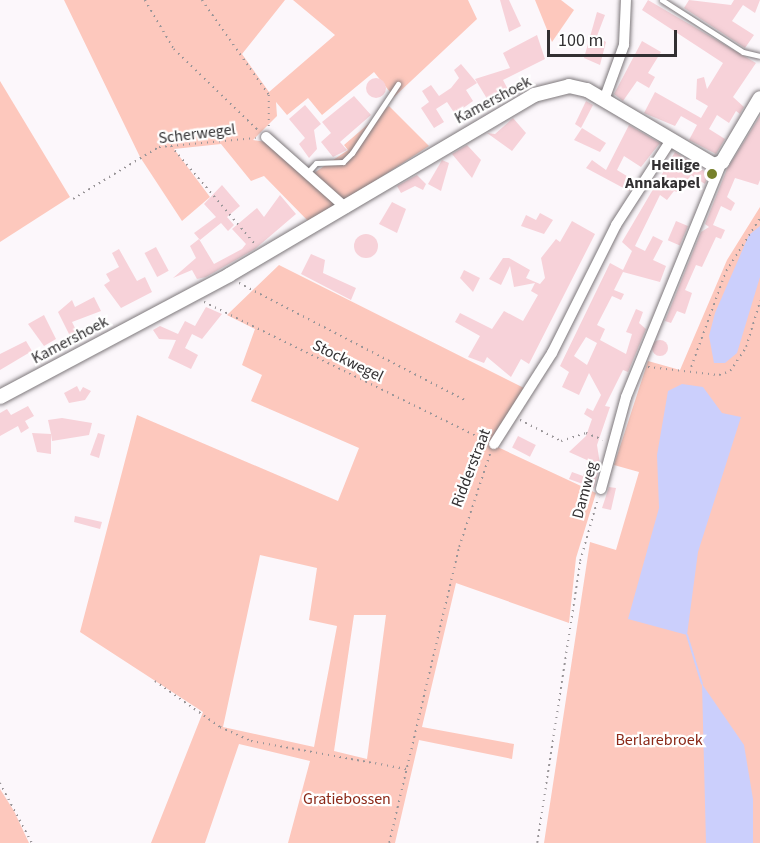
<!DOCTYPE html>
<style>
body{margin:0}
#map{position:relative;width:760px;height:843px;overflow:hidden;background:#fcf7fb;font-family:"Source Sans 3",sans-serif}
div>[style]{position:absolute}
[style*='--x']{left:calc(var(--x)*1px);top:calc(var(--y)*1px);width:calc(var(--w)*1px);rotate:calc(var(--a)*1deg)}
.green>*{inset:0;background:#fdc8bd}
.water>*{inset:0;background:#cbcffc}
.stream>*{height:2px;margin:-1px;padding:0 1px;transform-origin:1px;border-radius:1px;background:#cbcffc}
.building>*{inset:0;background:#f7d2d9;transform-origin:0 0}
.round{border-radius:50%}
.path>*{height:1.5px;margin-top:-0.75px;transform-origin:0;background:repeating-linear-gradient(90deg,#999598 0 1.5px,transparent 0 6px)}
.roads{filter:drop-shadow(0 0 2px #7d787b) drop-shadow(0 0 2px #7d787b)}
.service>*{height:5px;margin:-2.5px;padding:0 2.5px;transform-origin:2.5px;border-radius:2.5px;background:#fff}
.minor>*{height:10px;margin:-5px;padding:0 5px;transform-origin:5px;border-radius:5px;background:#fff}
.tertiary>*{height:14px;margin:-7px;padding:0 7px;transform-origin:7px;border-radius:7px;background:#fff}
.dots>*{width:16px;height:16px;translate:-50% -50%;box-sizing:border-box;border:3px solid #fff;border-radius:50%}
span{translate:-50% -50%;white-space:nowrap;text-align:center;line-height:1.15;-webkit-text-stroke:4.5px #fff;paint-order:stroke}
.street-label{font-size:16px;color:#323032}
.poi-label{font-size:16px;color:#323032;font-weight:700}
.right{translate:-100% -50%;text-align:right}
.park-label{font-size:16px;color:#8b2918}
.scale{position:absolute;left:547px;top:30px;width:130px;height:27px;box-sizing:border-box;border:3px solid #323032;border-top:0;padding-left:8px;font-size:18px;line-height:21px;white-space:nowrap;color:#323032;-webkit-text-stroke:4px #fff;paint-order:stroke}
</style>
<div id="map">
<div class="green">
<i style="clip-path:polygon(64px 0,285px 0,242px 54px,269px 92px,335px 35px,293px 0,468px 0,477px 19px,394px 97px,374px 72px,322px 115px,308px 98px,287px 115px,276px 102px,277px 116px,253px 140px,267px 142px,339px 206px,310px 223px,264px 176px,251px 181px,221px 144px,174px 149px,210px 197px,182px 221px,140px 157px)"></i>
<i style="clip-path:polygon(535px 0,561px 0,574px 10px,552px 42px)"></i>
<i style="clip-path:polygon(0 81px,70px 197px,0 242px)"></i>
<i style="clip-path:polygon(389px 106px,429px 146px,344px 201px,314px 173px,348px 150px,344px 145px)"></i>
<i style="clip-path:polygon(760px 207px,760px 843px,544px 843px,590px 542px,616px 550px,639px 472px,614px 465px,648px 361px,680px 370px,727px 260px)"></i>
<i style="clip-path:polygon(evenodd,279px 265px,524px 388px,489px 443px,596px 493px,576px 558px,569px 623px,456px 583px,422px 727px,514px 744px,512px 759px,419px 740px,395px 843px,288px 843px,310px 761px,239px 744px,205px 843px,151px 843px,203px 712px,80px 632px,137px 415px,338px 501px,359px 448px,251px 401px,262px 375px,242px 365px,255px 329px,227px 315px,279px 265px,260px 555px,317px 568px,309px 620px,337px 626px,314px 747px,223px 727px,260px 555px,279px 265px,354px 615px,386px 615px,367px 759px,334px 751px,354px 615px)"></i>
<i style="clip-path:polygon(0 789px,14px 811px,29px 843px,0 843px)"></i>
</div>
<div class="water">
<i style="clip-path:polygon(760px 226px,760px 277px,737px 353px,725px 363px,714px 363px,709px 336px,715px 313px,749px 235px)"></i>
<i style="clip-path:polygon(682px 384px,703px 387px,722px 413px,741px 417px,698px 552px,687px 635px,628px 619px,659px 508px,657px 455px,668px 391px)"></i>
<i style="clip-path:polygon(702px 684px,744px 745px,753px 799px,753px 843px,706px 843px)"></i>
</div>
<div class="stream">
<i style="--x:687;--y:635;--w:51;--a:73"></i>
</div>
<div class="building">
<i style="clip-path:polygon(500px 0,509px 0,521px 26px,509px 32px)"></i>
<i style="clip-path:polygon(648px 0,756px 63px,733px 97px,744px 107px,740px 114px,736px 111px,729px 123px,717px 115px,709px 129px,725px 139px,716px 154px,689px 140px,697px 125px,681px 116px,675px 126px,644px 113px,655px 92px,701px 118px,708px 106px,696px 99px,697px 79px,704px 77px,707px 89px,723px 63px,642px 10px)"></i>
<i style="clip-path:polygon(689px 0,731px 5px,734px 0,760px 0,755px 13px,743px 5px,732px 21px,754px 35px,745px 48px,684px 8px)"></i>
<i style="clip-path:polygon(597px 12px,605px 15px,597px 36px,606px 42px,600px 65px,584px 58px)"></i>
<i style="clip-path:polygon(537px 35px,545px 59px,503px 80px,511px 95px,489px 102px,475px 79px,510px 68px,503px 53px)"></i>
<i style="clip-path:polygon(642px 41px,661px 52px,648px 73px,655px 77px,649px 88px,637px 81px,623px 101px,614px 94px)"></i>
<i style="clip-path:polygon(461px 64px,477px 83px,466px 90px,473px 101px,455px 114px,447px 102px,436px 109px,444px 122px,434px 128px,421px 108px,429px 102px,422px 91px,431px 85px,439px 96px,451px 88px,459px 78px,454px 70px)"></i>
<i class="round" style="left:366px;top:78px;width:20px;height:20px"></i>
<i style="clip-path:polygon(354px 96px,371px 115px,340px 142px,347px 150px,333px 157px,321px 142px,331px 133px,322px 122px)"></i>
<i style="clip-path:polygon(586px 101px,593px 105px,581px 128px,575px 124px)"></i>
<i style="clip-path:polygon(305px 105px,321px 124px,314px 130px,317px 149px,309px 158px,299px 144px,305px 138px,289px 119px)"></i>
<i style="clip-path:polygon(760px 116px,760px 180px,758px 185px,735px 178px,727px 197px,735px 203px,731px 211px,721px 206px,713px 225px,725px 230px,721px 239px,716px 237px,702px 267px,696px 265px,685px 290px,692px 293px,685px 314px,677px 311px,671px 323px,665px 321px,701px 232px,709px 227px,705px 224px,727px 169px)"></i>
<i style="clip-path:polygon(513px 118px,526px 133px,512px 151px,487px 133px,495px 134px)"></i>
<i style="clip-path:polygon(629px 125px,660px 143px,641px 167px,624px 156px,617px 170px,635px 181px,629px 191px,586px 168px,592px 160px,606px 170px)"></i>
<i style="clip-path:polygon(582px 128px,606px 143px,600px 152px,574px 140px)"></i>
<i style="clip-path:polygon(467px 145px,481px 160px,472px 178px,452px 154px)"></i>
<i style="clip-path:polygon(evenodd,675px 152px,709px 174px,705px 184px,691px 175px,680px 193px,674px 191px,667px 200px,660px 195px,635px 246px,645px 251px,653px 236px,663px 241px,653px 260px,666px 266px,660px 282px,623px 272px,614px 290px,624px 294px,621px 300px,612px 296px,597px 325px,605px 329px,600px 340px,626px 354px,632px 334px,626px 332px,636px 309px,643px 312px,639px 323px,646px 329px,628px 372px,623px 370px,605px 406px,610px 407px,597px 445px,600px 464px,594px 488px,569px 479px,572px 472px,583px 476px,589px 461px,569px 452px,586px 436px,592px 419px,584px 414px,587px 408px,593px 411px,601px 395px,589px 373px,579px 395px,562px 387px,569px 372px,560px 366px,610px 263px,623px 270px,632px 251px,622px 242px,675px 152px,586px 337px,597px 343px,587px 365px,574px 356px,586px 337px)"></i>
<i style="clip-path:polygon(442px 160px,449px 163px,441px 191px,428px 184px)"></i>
<i style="clip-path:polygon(417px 175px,426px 184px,423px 190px,415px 186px,401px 193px,397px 186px)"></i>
<i style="clip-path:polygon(222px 185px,240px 206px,227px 217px,234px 225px,228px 231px,221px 223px,200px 240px,194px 233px,216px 217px,204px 204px)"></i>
<i style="clip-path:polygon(280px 195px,296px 214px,255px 249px,206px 277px,197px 279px,192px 270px,173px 278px,196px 258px,190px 246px,199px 239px,214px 264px,242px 249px,246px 244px,232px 229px,257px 208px,264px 217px)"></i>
<i style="clip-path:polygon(392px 202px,406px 209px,397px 233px,379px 224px)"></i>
<i style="clip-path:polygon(540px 213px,553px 220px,544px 234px,521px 226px,526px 215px,536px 220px)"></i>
<i style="clip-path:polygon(572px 221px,595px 234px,529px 364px,521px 359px,511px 377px,487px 357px,484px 363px,468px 357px,480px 336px,455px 322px,460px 313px,492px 329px,504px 311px,523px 321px,538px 295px,531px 291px,535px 283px,514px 287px,510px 266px,501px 285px,489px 279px,503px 258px,509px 258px,530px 270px,526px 278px,540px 284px,545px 278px,541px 258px,556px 239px,560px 242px)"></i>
<i style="left:676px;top:221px;width:13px;height:21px;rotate:23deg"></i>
<i class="round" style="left:354px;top:234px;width:24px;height:24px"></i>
<i style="left:156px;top:247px;width:27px;height:13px;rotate:62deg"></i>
<i style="clip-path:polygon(119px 249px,137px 281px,145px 277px,152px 292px,121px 308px,104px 285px,110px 281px,106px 274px,119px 267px,112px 253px)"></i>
<i style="clip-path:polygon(311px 254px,325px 260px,323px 273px,356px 288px,351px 300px,301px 274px)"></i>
<i style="clip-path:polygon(464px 270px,480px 278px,473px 292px,460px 278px)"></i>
<i style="clip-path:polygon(94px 297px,101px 311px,72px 322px,77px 332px,70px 336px,58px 312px,72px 300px,75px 307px)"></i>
<i style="clip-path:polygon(206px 307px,222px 314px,202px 339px,192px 334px,185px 348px,198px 355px,191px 369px,168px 358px,176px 340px,159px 339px,153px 330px,160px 326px,178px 334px,185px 321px,195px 326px)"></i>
<i style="clip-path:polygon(44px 315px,56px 339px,44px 346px,28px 324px)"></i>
<i class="round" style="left:652px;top:340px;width:16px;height:16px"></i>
<i style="clip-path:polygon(26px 341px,32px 351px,0 370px,0 354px)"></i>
<i style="clip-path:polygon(77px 386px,80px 392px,83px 387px,91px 391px,85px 400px,69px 403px,64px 393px)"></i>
<i style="clip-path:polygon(28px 406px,34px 416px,25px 421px,29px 428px,21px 433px,18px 426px,0 436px,0 413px,7px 409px,11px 415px)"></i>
<i style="clip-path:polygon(62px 418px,92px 423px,89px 435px,52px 441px,51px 434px,51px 454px,37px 452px,32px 433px,51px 434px,48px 420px)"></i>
<i style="clip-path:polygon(98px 433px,105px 435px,99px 458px,90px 455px)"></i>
<i style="left:518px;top:436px;width:20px;height:13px;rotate:27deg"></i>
<i style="clip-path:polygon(609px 487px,616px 488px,611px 510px,602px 508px)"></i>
<i style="clip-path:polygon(75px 516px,102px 522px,100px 529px,74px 522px)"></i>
</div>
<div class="path">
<i style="--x:145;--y:0;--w:57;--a:59.4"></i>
<i style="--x:174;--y:49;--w:120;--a:44"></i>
<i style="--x:202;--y:0;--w:116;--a:54.8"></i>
<i style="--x:269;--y:95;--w:33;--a:90"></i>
<i style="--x:171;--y:146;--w:130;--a:49.4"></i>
<i style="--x:73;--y:199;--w:100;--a:-31.2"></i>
<i style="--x:159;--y:147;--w:97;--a:-5.3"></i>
<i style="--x:239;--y:283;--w:257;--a:27.4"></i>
<i style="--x:204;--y:302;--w:313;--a:26.2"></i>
<i style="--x:648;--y:367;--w:71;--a:6.4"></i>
<i style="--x:719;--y:375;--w:12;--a:-20"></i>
<i style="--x:730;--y:371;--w:29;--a:-56"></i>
<i style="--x:746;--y:347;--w:48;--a:-73.1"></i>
<i style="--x:691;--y:367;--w:102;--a:-70"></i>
<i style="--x:726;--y:271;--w:63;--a:-57.3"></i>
<i style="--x:520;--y:420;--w:46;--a:27.1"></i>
<i style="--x:561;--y:441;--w:26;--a:-18"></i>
<i style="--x:586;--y:433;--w:18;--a:22"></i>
<i style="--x:155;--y:681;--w:80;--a:35.3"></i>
<i style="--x:220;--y:727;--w:34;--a:24"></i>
<i style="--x:251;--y:741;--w:158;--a:10.2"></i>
<i style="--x:0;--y:783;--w:68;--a:61.9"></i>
<i style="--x:389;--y:843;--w:304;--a:-76.7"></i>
<i style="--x:459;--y:547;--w:99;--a:-71.7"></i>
<i style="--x:537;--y:843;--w:285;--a:-81.3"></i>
<i style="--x:580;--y:561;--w:66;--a:-74.1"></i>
</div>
<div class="roads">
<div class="service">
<i style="--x:662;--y:0;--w:96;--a:32.7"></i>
<i style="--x:743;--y:52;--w:17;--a:13"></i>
<i style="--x:307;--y:173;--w:13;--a:-48"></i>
<i style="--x:316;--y:163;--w:27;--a:-2"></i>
<i style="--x:343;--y:162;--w:13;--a:-45"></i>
<i style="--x:352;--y:153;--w:83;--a:-56.3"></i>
</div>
<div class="minor">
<i style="--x:604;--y:100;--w:59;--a:-70"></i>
<i style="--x:624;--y:45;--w:45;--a:-87.5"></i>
<i style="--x:266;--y:137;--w:107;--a:41.6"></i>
<i style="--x:494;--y:444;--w:108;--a:-57.5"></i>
<i style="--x:552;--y:353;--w:143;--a:-63.4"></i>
<i style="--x:616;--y:225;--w:101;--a:-57.1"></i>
<i style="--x:601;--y:489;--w:95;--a:-74.8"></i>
<i style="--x:626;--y:397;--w:254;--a:-67.8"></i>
</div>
<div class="tertiary">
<i style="--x:0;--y:397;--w:259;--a:-28"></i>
<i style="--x:229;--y:275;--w:354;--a:-30.5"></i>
<i style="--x:534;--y:95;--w:36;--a:-14"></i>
<i style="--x:569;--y:86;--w:18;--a:13"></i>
<i style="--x:587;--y:90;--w:147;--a:30.6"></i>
<i style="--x:714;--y:165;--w:9;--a:-21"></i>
<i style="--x:722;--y:162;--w:74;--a:-59.3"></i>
</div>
</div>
<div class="dots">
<i style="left:712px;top:174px;background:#76802b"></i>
</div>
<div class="street-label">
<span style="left:493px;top:100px;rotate:-28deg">Kamershoek</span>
<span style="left:197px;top:134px;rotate:-7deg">Scherwegel</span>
<span style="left:70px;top:340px;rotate:-28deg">Kamershoek</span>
<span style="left:348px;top:361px;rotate:26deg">Stockwegel</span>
<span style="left:471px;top:468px;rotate:-69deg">Ridderstraat</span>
<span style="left:585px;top:490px;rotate:-75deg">Damweg</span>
</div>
<div class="poi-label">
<span class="right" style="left:700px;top:174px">Heilige<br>Annakapel</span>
</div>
<div class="park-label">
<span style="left:659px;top:740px">Berlarebroek</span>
<span style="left:347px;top:799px">Gratiebossen</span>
</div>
<div class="scale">100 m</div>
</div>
